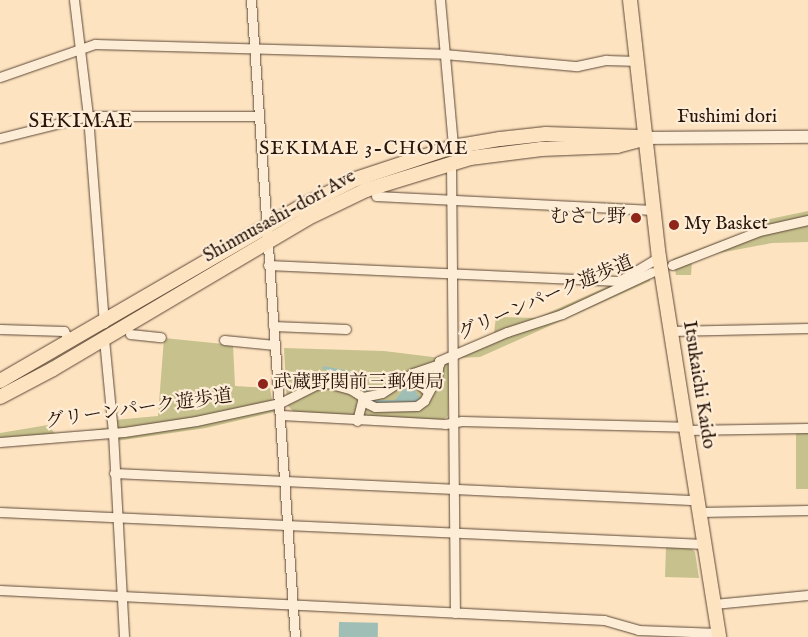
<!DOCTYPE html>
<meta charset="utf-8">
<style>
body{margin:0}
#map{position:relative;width:808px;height:637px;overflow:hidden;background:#fde3c0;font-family:"IM FELL English","Noto Serif JP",serif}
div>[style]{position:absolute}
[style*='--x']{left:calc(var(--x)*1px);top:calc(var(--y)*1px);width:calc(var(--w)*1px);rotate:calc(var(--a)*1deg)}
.green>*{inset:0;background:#c7c18d;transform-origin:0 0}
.water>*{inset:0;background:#9fbeb6;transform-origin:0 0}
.roads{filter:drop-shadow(0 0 1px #5d4837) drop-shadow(0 0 1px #5d4837)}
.street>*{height:9px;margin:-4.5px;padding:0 4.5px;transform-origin:4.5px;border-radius:4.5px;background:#feedd6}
.secondary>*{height:12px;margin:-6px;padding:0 6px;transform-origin:6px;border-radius:6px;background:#feedd6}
.primary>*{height:14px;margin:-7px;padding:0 7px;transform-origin:7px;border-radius:7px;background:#fde3c0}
.dots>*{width:14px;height:14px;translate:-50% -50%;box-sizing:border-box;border:2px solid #feedd6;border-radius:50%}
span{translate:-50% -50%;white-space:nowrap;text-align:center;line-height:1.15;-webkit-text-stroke:4.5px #feedd6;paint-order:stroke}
.street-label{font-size:19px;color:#281409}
.poi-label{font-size:19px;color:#281409}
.right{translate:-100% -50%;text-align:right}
.left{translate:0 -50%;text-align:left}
.neighbourhood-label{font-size:20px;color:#281409;letter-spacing:1px}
.quarter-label{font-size:21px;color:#281409;letter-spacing:1px}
</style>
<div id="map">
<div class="green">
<i style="clip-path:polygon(808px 211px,808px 242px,772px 243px,714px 254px,692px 262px,691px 275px,676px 275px,673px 259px,748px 231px,765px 220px)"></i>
<i style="clip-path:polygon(649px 268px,650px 281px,480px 357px,458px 358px,458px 349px,494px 333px,496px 317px,537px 318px)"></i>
<i style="clip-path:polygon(164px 338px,233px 345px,235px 386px,270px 388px,274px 412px,206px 428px,116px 441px,115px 420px,158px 416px)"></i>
<i style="clip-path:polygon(284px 348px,384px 351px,449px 359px,448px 416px,443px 420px,294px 412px,287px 405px)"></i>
<i style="clip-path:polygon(48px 425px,57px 436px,105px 428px,105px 438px,0 446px,0 433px)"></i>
<i style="left:796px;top:433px;width:12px;height:56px"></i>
<i style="clip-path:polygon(666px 547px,691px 548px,695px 552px,699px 578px,665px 577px)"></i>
</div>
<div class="water">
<i style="clip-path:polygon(323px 366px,350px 371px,365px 382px,374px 400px,395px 400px,403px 390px,412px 386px,421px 400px,420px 403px,372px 405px,363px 385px,347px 374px,322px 369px)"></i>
<i style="left:339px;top:622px;width:39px;height:15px;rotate:1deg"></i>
</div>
<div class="roads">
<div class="street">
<i style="--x:74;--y:0;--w:117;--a:83.1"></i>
<i style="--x:88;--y:116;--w:208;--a:85.6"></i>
<i style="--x:251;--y:0;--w:639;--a:86.05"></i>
<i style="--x:440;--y:0;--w:148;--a:84.9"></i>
<i style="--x:0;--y:77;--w:101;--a:-19.2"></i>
<i style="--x:95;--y:44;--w:349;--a:1.6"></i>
<i style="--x:444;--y:54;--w:134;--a:5.2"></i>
<i style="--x:577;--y:66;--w:30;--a:-12"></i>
<i style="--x:606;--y:60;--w:32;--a:2"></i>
<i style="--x:0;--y:138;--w:91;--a:-14"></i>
<i style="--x:88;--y:116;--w:171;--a:0"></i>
<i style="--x:451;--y:162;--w:451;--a:89.5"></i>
<i style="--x:376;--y:196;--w:278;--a:2.9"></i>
<i style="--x:268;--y:265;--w:351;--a:2.6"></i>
<i style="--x:619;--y:281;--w:47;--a:-31"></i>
<i style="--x:672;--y:265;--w:93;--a:-21.3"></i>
<i style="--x:759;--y:231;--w:50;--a:-12.7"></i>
<i style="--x:273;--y:326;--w:73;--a:2.4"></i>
<i style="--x:0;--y:329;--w:64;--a:1.8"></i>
<i style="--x:64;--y:331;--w:4;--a:63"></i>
<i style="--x:670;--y:331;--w:138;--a:-1.2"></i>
<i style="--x:130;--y:334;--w:31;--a:6"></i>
<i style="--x:104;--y:339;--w:94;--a:84.5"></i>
<i style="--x:113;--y:433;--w:204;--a:86.9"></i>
<i style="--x:224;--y:340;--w:51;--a:5.6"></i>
<i style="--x:405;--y:378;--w:9;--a:13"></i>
<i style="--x:414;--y:380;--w:17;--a:40"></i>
<i style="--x:363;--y:397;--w:19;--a:-12"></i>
<i style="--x:382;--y:393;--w:37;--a:-33"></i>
<i style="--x:413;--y:373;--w:28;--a:-19"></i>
<i style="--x:362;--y:401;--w:14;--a:25"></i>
<i style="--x:375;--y:407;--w:42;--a:-1.4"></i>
<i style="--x:417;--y:406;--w:9;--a:-36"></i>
<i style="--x:424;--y:401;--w:27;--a:-62"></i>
<i style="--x:437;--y:377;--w:16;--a:-83"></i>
<i style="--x:439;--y:361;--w:74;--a:-23.1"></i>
<i style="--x:507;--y:332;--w:58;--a:-18.1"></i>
<i style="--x:562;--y:314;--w:99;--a:-25"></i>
<i style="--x:281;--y:415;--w:164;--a:3.1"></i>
<i style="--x:445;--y:424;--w:17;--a:-10"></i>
<i style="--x:462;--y:421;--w:222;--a:1.5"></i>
<i style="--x:357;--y:421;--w:25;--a:-76"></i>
<i style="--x:685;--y:430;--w:123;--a:-0.9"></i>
<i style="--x:0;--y:442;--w:124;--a:-4.6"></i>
<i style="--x:124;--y:432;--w:73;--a:-8.7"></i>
<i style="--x:196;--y:421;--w:86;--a:-12.1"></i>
<i style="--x:280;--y:403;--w:40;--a:-26.6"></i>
<i style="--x:316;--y:385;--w:11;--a:-10"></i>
<i style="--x:327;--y:383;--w:24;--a:15"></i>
<i style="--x:350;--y:389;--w:15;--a:32"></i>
<i style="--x:114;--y:473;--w:577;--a:2.68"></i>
<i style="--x:0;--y:512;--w:705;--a:2.6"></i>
<i style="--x:699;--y:512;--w:109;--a:-1.1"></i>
<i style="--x:0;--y:590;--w:605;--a:2.84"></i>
<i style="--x:604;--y:620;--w:35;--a:16"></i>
<i style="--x:638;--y:630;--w:80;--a:2.1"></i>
<i style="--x:714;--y:604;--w:94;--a:-5.5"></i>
</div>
<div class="secondary">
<i style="--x:646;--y:138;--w:162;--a:-0.4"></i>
</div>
<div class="primary">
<i style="--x:630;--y:0;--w:259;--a:83.6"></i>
<i style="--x:659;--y:257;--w:385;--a:81"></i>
<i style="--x:0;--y:381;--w:343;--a:-30.1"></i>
<i style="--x:297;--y:209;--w:66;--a:-27"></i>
<i style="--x:356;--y:179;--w:102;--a:-18.3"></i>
<i style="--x:453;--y:147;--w:48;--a:-9.7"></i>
<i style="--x:500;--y:139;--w:46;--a:-6.2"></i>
<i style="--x:546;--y:134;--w:94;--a:1.8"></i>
<i style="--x:0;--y:397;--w:60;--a:-27.8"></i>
<i style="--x:53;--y:369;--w:296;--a:-30.6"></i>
<i style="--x:308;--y:218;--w:64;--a:-25.8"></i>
<i style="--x:366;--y:190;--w:109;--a:-17.1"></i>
<i style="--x:470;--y:158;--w:72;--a:-7.2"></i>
<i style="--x:541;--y:149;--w:76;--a:-2.3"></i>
<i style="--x:617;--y:146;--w:30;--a:-15"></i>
</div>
</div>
<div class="dots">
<i style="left:636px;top:218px;background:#8f2418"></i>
<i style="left:674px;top:225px;background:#8f2418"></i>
<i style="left:263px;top:384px;background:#8f2418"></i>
</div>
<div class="street-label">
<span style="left:727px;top:118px">Fushimi dori</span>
<span style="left:280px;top:217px;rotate:-29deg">Shinmusashi-dori Ave</span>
<span style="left:546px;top:299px;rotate:-23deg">グリーンパーク遊歩道</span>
<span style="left:698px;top:385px;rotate:81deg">Itsukaichi Kaido</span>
<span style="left:139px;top:410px;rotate:-8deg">グリーンパーク遊歩道</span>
</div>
<div class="poi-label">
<span class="right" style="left:626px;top:218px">むさし野</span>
<span class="left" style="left:684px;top:225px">My Basket</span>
<span class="left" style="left:273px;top:384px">武蔵野関前三郵便局</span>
</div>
<div class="neighbourhood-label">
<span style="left:364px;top:148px">SEKIMAE 3-CHOME</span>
</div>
<div class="quarter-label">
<span style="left:81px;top:122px">SEKIMAE</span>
</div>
</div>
